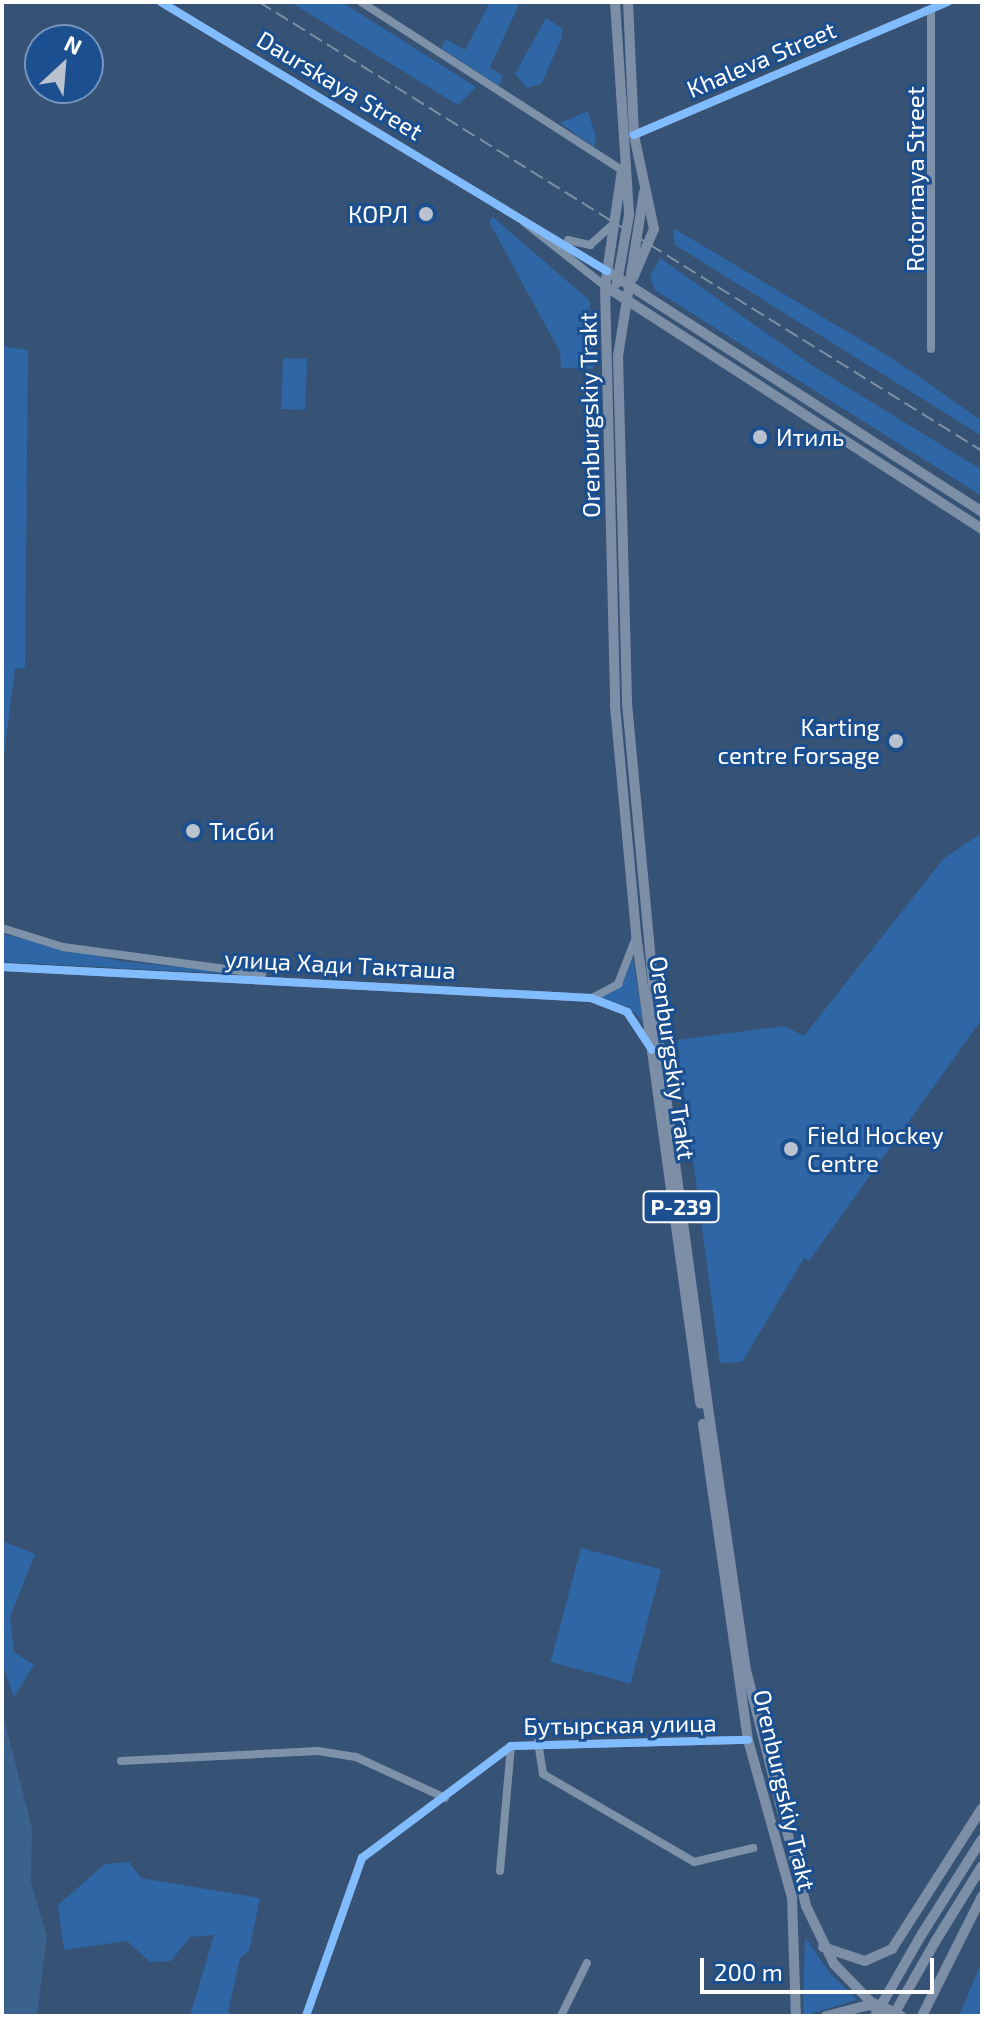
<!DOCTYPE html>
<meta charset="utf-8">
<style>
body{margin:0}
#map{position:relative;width:984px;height:2018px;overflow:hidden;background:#365274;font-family:"Exo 2",sans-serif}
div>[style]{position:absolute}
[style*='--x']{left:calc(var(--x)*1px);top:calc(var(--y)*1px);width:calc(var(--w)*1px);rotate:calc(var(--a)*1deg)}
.green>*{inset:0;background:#2f66a5;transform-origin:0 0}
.water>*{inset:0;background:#3b618d}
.minor>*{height:8px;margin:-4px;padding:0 4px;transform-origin:4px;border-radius:4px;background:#7d92a8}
.major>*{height:10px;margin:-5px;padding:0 5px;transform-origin:5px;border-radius:5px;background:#7d8ea7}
.rail>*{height:2px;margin-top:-1px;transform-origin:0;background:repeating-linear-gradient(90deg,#7e92a7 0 14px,transparent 0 20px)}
.major-bridge>*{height:10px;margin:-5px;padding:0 5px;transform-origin:5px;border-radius:5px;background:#7d8ea7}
.cycleway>*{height:8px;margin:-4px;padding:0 4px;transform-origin:4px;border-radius:4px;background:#80bcff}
.dots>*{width:22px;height:22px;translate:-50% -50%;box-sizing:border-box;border:4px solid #1b4f8f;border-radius:50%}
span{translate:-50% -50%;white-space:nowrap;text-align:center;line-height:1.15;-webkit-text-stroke:6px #1b4f8f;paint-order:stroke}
.shield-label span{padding:2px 6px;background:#1b4f8f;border:2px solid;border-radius:6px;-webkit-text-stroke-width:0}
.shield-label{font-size:22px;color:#fff;font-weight:700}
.street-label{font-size:24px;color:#fff}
.poi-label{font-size:24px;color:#fff}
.right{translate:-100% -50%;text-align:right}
.left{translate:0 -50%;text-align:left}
.frame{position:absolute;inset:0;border:4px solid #fff;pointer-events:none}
.north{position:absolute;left:24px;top:24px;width:80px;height:80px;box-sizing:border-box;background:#1b4f8f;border:2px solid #7695bc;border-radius:50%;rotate:26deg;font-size:22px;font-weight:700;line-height:32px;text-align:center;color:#fff}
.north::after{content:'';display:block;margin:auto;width:28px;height:36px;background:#b9c2ce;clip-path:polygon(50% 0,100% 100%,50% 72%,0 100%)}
.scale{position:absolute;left:700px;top:1958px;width:234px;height:36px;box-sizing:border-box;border:4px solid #fff;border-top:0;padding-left:10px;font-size:24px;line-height:28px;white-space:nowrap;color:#fff;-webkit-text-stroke:6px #1b4f8f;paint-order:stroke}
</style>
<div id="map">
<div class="green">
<i style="clip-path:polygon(290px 2px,342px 2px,476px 87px,458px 105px)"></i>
<i style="clip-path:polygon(490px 2px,520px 2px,490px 67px,503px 76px,499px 86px,441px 48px,446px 39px,465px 50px)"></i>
<i style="clip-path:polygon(546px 18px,562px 28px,562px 37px,542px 83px,527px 88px,515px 74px)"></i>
<i style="clip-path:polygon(588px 111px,596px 137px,594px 147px,560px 123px)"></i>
<i style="clip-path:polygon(493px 217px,590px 301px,593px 369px,561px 368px,560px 352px,489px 222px)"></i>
<i style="clip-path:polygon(673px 228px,895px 360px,982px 421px,982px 436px,675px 245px)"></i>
<i style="clip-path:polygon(660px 258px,813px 366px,982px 470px,982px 496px,655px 290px,650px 276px)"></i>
<i style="clip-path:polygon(2px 346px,28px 350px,25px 668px,15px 669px,2px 770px)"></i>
<i style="left:283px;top:358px;width:24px;height:51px;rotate:2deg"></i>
<i style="clip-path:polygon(982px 833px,982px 1019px,809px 1261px,804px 1258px,742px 1362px,720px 1363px,677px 1040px,784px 1026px,804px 1036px,944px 858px)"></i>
<i style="clip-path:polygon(2px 934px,120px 961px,255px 975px,2px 962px)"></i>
<i style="clip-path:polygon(633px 958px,643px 1022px,629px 1007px,597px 999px,621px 987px)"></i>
<i style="clip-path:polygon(2px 1541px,35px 1554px,10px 1617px,14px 1652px,34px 1665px,14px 1697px,2px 1663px)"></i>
<i style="left:581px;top:1548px;width:83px;height:118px;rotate:15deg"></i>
<i style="clip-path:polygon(129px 1862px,141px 1878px,260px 1898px,249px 1951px,240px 1958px,228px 2012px,234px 2016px,190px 2016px,214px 1935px,190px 1937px,171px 1961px,150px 1962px,127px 1941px,64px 1950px,58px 1905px,105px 1864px)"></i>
<i style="clip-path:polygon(805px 1937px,829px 1972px,857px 2000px,803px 2016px)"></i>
<i style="clip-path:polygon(982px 1961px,982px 2016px,958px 2016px,959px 2016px)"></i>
</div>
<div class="water">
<i style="clip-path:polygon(2px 1711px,32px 1828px,31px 1882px,47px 1936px,37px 2016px,2px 2016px)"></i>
</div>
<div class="minor">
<i style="--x:161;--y:2;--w:521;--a:31.1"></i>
<i style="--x:361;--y:2;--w:310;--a:32.8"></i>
<i style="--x:634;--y:135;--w:341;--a:-23"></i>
<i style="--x:524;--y:222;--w:103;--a:38.3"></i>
<i style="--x:568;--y:240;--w:23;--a:13"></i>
<i style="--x:590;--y:245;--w:28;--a:-42"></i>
<i style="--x:931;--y:349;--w:340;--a:-90"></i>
<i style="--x:2;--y:928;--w:64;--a:17.3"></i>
<i style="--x:63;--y:947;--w:201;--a:7.7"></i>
<i style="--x:2;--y:967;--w:590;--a:3.01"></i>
<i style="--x:591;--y:998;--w:39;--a:21"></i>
<i style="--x:627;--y:1012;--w:41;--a:55.9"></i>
<i style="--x:592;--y:998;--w:30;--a:-28"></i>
<i style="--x:618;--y:984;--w:47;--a:-68.9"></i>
<i style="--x:538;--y:1742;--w:32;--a:81"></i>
<i style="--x:543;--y:1774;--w:175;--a:30.2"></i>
<i style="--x:694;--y:1862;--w:61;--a:-13.3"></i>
<i style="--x:121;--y:1761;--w:197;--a:-2.9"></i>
<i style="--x:318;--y:1751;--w:38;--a:9"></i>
<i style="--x:356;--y:1757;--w:98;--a:24.7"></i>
<i style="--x:500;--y:1871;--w:125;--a:-85"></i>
<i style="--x:306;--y:2016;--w:168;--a:-70.5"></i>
<i style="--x:362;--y:1858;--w:186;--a:-36.9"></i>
<i style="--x:511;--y:1746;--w:237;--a:-1.5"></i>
<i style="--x:561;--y:2016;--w:59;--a:-63.9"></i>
</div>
<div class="major">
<i style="--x:615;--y:2;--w:213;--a:86.2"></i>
<i style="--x:629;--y:215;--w:69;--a:100"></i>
<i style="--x:628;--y:2;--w:133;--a:87.4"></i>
<i style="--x:634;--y:135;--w:96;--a:78"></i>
<i style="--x:654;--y:229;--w:53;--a:113.2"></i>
<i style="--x:622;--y:170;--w:117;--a:98.3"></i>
<i style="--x:605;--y:286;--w:420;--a:88.6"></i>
<i style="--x:615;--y:706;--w:229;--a:84.7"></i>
<i style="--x:636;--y:934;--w:474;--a:82.2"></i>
<i style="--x:644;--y:192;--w:166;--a:99"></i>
<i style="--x:618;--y:356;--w:347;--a:88.5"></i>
<i style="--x:627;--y:703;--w:335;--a:84.7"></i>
<i style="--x:658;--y:1037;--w:373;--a:82.3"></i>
<i style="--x:708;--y:1407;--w:266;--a:81.8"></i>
<i style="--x:746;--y:1670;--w:244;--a:75.7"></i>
<i style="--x:806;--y:1906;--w:64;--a:64.2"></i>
<i style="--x:834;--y:1964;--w:53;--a:45.8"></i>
<i style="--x:871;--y:2002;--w:25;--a:23"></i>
<i style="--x:607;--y:271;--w:446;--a:32.7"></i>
<i style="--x:605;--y:286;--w:449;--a:32.8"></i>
<i style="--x:703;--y:1424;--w:319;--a:81.9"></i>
<i style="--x:748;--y:1740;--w:164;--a:74.4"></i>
<i style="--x:792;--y:1898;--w:118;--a:88.1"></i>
<i style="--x:922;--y:1934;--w:112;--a:-57.7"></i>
<i style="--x:935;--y:1942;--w:89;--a:-58.3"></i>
<i style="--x:823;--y:1947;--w:44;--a:18.4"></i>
<i style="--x:865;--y:1961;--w:30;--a:-24"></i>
<i style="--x:892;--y:1949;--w:167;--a:-57.4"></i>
<i style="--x:826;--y:2016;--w:44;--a:-14.3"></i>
<i style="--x:869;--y:2005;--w:34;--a:19"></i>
<i style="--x:922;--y:2016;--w:134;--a:-63.4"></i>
</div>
<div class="rail">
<i style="--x:259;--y:2;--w:851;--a:31.84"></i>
</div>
<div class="major-bridge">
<i style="--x:875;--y:2016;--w:95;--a:-60.2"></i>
<i style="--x:893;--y:2016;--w:85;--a:-60.4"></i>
</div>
<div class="cycleway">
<i style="--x:161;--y:2;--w:521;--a:31.1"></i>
<i style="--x:634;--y:135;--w:341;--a:-23"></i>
<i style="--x:2;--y:967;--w:590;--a:3.01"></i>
<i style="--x:591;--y:998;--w:39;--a:21"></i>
<i style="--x:627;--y:1012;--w:45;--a:56.7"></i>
<i style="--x:306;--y:2016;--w:168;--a:-70.5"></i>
<i style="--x:362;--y:1858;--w:186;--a:-36.9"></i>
<i style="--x:511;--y:1746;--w:237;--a:-1.5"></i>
</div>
<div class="dots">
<i style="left:426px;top:214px;background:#b9c2ce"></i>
<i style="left:760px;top:437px;background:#b9c2ce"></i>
<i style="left:896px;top:741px;background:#b9c2ce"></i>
<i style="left:193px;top:831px;background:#b9c2ce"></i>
<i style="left:791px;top:1149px;background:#b9c2ce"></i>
</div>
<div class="shield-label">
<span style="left:681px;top:1207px">Р-239</span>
</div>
<div class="street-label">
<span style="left:761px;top:59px;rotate:-23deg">Khaleva Street</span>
<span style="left:340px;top:85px;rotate:31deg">Daurskaya Street</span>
<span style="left:915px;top:179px;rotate:-90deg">Rotornaya Street</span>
<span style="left:589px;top:415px;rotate:-91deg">Orenburgskiy Trakt</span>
<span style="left:340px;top:964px;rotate:3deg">улица Хади Такташа</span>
<span style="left:673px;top:1058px;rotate:82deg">Orenburgskiy Trakt</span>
<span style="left:620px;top:1724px;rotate:-1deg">Бутырская улица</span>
<span style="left:785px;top:1790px;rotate:77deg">Orenburgskiy Trakt</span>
</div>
<div class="poi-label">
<span class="right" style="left:408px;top:214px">КОРЛ</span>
<span class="left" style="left:776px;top:437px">Итиль</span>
<span class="right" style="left:880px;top:741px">Karting<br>centre Forsage</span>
<span class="left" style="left:209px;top:831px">Тисби</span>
<span class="left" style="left:807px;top:1149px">Field Hockey<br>Centre</span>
</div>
<div class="frame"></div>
<div class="north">N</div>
<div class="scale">200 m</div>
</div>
